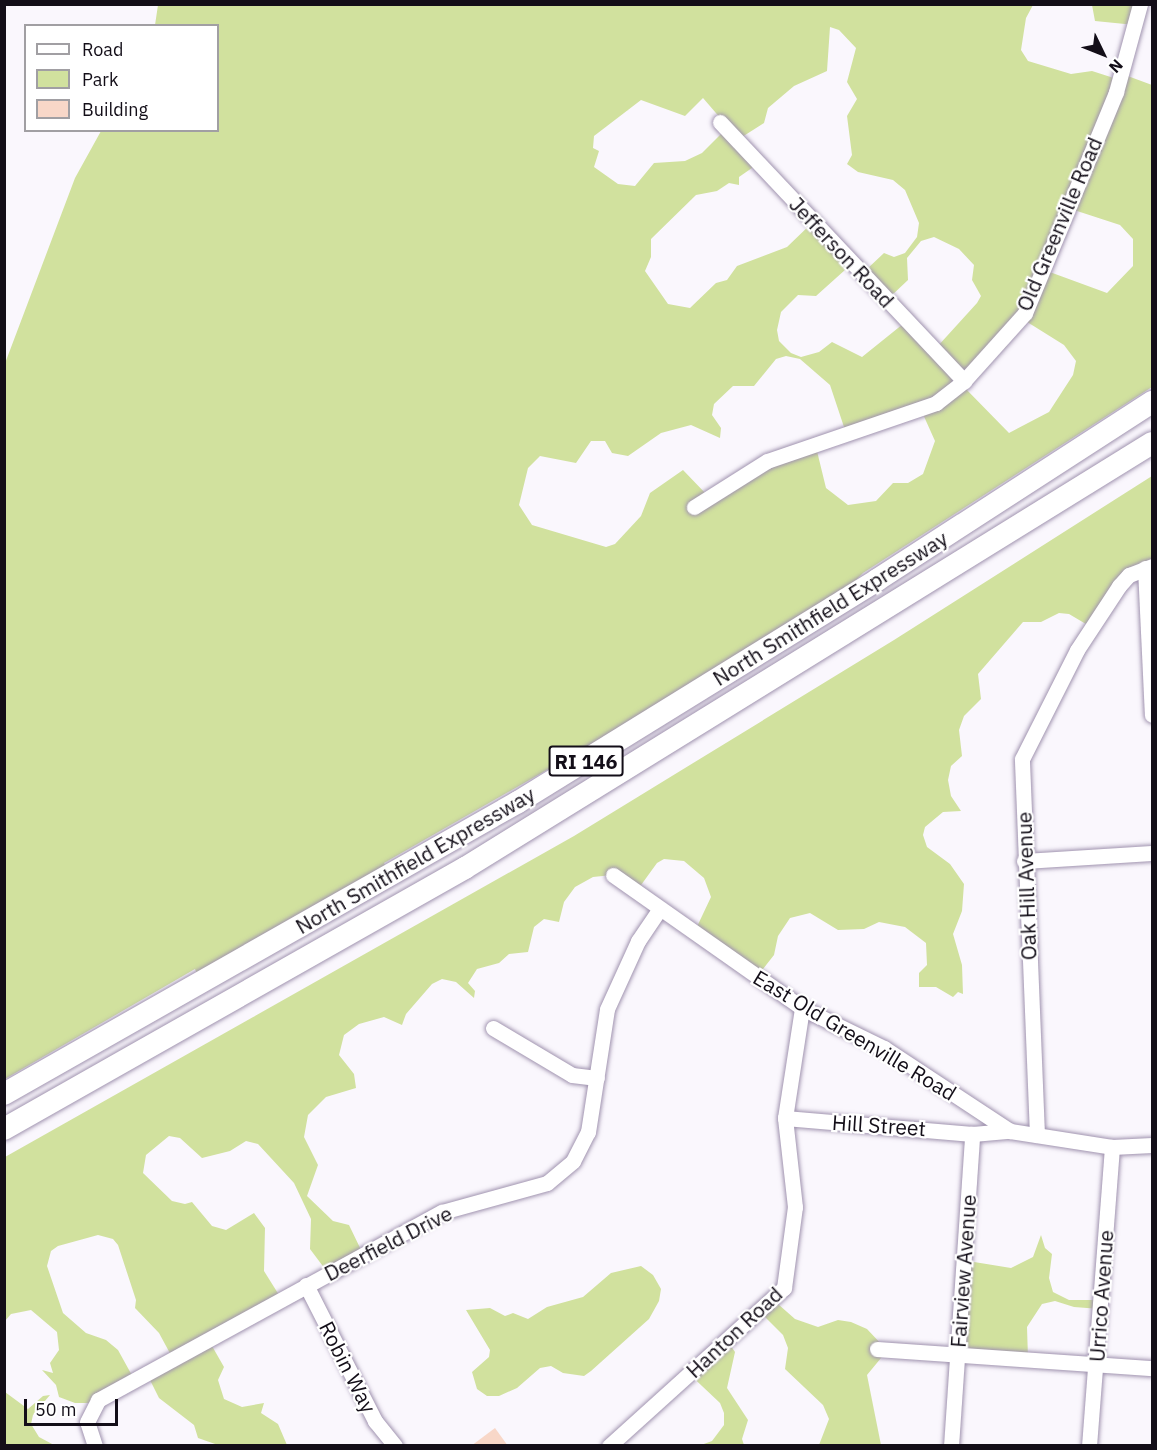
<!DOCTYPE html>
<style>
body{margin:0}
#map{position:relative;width:1157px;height:1450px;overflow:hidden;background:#faf7fd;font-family:"IBM Plex Sans",sans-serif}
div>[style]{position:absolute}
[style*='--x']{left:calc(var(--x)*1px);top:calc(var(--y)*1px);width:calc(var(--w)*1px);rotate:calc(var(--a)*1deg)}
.green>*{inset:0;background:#d1e19e}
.building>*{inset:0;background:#f8d7c8}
.roads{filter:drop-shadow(0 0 2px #a093af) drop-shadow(0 0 2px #a093af)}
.minor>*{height:15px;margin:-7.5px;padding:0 7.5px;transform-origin:7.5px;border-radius:7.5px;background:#fff}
.highway>*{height:22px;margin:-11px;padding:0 11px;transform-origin:11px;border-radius:11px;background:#fff}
span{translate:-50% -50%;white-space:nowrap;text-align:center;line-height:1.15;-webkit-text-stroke:4.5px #fff;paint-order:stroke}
.shield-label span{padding:2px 4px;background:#fff;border:2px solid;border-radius:4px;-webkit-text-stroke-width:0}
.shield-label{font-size:20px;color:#130e18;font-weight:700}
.street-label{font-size:21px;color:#130e18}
.frame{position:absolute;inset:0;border:6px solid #130e18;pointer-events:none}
.legend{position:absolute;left:24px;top:24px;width:195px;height:108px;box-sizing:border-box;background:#fff;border:2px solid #a19fa3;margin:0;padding:8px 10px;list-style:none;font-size:18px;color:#130e18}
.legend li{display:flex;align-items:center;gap:12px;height:30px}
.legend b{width:30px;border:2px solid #a19fa3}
.north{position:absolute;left:1073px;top:24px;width:60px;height:60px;-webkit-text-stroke:4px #fff;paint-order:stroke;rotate:133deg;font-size:16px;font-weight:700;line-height:24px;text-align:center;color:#130e18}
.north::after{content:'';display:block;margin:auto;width:21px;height:27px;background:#130e18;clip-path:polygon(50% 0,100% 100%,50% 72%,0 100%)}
.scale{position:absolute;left:24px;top:1399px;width:94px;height:27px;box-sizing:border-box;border:3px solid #130e18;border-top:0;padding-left:8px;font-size:18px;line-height:21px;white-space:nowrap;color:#130e18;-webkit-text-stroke:4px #fff;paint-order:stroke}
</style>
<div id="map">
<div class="green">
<i style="clip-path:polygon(evenodd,158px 5px,1033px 5px,1026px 18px,1021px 50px,1028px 61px,1071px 74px,1092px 71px,1120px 80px,1125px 75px,1152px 85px,1152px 387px,863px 573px,848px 588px,582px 750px,384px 863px,388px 871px,198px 976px,195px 969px,5px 1079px,4px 366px,75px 178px,101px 131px,218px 130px,218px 26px,155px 25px,158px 5px,830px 27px,839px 30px,856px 48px,847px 82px,857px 99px,847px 116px,852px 155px,847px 164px,858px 172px,893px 180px,905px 190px,919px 223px,917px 237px,905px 253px,894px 257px,884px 253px,867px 269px,890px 297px,908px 280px,907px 258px,921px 241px,934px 237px,959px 249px,974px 265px,972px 280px,981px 296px,977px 303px,937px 347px,908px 320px,862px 357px,832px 342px,819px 352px,801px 357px,791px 353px,779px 341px,777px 330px,781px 312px,798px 295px,816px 296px,855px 261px,814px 221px,787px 247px,737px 266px,727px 280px,716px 283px,690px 308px,668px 304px,645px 271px,651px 257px,651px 239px,696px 195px,717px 191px,729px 183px,739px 185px,739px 177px,762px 161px,742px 137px,764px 123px,768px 108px,794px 86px,827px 71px,830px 27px,158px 5px,703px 98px,728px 127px,702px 153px,685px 161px,654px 163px,635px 186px,618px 184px,594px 167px,599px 151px,593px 148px,594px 136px,641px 100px,685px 116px,703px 98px,158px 5px,1074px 210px,1120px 225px,1133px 239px,1133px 266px,1107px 293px,1047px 271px,1074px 210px,158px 5px,1024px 320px,1064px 345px,1076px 361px,1073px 375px,1049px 412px,1009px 433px,963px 386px,1006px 347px,1024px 320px,158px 5px,786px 356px,800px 359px,830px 385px,846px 433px,922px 412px,935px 441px,923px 474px,908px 483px,893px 483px,876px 501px,848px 505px,826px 488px,816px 447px,708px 496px,683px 470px,650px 493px,641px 516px,615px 544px,606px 547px,532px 525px,519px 505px,528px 468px,540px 456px,576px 463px,591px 441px,605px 441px,612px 453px,628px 456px,661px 433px,691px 425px,720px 438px,721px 428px,712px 415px,714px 404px,733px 386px,754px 386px,776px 359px,786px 356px)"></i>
<i style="clip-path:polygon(1092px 5px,1142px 5px,1135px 25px,1095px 21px)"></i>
<i style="clip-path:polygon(1152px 476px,1152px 569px,1136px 573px,1091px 627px,1069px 614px,1059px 613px,1041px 622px,1023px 622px,978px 674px,981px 699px,964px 716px,959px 730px,962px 756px,951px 766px,948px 780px,951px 796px,961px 811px,943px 812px,925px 827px,923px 835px,927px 847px,950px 864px,964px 884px,962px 911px,953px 934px,962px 965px,963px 994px,958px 992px,953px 997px,936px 987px,919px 987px,919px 973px,927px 965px,926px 943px,905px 927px,879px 922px,864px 929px,838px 930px,810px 913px,790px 918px,778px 936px,774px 955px,756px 978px,694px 933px,711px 897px,704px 878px,684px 861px,664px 859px,657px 863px,636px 892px,612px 875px,593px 877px,575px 887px,564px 902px,559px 922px,544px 919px,534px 927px,528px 952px,509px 954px,499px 963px,477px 969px,468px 983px,475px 991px,474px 998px,456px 982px,442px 979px,432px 984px,406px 1014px,402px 1025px,384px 1017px,359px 1024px,344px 1035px,339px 1055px,354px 1074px,356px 1088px,326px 1097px,308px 1115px,304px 1137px,318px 1165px,307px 1196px,333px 1221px,349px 1225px,363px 1254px,328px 1273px,310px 1249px,311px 1219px,294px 1183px,258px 1144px,246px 1141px,230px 1151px,202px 1158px,180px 1138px,169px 1136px,146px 1155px,143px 1173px,172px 1201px,185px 1204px,192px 1202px,212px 1226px,226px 1230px,254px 1213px,265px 1228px,264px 1271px,279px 1295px,208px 1339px,224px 1367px,218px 1380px,224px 1399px,242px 1407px,264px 1403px,261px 1413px,278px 1424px,287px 1445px,218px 1445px,198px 1438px,194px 1425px,159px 1398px,147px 1374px,172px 1357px,159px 1333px,135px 1308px,136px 1300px,118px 1245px,113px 1239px,98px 1235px,58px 1246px,51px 1251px,47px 1266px,63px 1313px,86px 1333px,106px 1340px,118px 1350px,134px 1379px,94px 1403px,75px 1403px,59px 1397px,56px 1385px,42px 1370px,53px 1373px,50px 1363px,59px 1350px,57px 1332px,31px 1310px,11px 1314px,5px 1321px,5px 1157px,574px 836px,894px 640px)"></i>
<i style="clip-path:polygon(1041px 1235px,1045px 1248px,1052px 1254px,1049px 1278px,1053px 1292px,1069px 1300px,1099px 1300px,1100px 1309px,1074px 1307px,1055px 1301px,1042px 1304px,1027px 1327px,1028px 1358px,961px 1352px,968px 1261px,1011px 1268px,1033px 1257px)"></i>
<i style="clip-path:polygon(641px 1266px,653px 1275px,661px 1289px,659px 1301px,649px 1319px,591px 1371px,584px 1376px,563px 1373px,551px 1366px,540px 1368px,517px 1388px,499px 1396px,487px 1396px,477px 1389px,472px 1372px,489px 1357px,490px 1350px,466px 1310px,490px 1308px,505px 1316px,513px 1313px,528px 1319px,547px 1307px,583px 1297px,611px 1273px)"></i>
<i style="clip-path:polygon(770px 1297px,795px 1319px,818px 1327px,838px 1320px,851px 1322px,867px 1329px,884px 1347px,886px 1352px,867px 1375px,881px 1445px,819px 1445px,829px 1419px,823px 1405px,785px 1369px,788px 1348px,783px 1335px,756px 1308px)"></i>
<i style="clip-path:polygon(726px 1339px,735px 1352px,727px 1388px,748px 1420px,742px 1439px,744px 1445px,701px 1445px,712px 1441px,724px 1425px,724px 1413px,720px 1403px,684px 1369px)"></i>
<i style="clip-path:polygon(5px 1392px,28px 1409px,43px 1396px,50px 1395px,33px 1415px,31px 1424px,39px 1437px,54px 1445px,5px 1445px)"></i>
</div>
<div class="building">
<i style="clip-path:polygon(495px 1428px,508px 1446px,471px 1446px)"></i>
</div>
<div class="roads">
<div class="minor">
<i style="--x:720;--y:122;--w:356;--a:46.7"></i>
<i style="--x:694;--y:507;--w:86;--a:-32.2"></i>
<i style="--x:767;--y:461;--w:179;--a:-18.9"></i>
<i style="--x:936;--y:403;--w:36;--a:-38"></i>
<i style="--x:964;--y:381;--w:91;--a:-48.1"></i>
<i style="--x:1025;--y:313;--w:239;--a:-67.6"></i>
<i style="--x:1116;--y:92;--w:91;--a:-74.7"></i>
<i style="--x:1145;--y:568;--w:147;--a:87.3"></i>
<i style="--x:1024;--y:861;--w:128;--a:-3.6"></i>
<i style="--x:613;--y:875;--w:231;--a:35.1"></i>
<i style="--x:802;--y:1008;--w:91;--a:26"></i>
<i style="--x:884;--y:1048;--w:151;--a:33.4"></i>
<i style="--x:1010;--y:1131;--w:103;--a:8.9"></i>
<i style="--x:1112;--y:1147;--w:40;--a:-2.9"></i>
<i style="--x:493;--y:1028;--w:92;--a:30.7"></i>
<i style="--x:572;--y:1075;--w:25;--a:7"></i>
<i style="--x:785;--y:1118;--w:188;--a:4.9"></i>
<i style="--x:1037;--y:1135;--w:376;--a:-92.3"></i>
<i style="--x:1022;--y:759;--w:122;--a:-63.2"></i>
<i style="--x:1077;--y:650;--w:77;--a:-56.7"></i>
<i style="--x:1119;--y:586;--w:15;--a:-48"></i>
<i style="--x:1129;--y:575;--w:25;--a:-21"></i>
<i style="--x:306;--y:1285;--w:153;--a:63.1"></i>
<i style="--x:375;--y:1421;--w:32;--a:51"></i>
<i style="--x:877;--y:1349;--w:276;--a:4"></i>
<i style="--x:95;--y:1446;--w:25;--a:-108"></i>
<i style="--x:87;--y:1422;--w:25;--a:-63"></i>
<i style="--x:98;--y:1400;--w:392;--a:-28.7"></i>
<i style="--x:442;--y:1212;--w:109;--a:-15.4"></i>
<i style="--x:547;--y:1183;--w:34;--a:-40"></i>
<i style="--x:573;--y:1161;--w:33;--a:-63"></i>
<i style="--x:588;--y:1132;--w:124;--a:-81.2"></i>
<i style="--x:607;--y:1009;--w:75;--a:-65.5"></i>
<i style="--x:638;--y:941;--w:37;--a:-56"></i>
<i style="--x:609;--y:1446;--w:236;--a:-42.1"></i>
<i style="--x:784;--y:1288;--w:82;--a:-82.3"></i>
<i style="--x:795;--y:1207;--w:90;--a:-96.4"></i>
<i style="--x:785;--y:1118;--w:111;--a:-81.2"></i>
<i style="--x:951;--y:1446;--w:313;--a:-86.1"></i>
<i style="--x:972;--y:1134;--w:38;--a:-5"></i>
<i style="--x:1089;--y:1446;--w:300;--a:-85.6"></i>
</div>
<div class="highway">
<i style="--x:4;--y:1094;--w:591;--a:-29.6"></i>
<i style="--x:518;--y:802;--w:422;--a:-31.7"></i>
<i style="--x:877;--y:580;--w:328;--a:-32.9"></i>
<i style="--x:4;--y:1129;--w:530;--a:-29.52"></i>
<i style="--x:465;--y:868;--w:808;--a:-31.74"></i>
</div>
</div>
<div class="shield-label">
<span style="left:586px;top:761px">RI 146</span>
</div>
<div class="street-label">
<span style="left:1059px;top:224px;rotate:-67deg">Old Greenville Road</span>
<span style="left:842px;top:252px;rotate:47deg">Jefferson Road</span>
<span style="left:830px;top:608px;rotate:-32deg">North Smithfield Expressway</span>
<span style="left:415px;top:860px;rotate:-30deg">North Smithfield Expressway</span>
<span style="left:1026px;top:886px;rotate:-92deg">Oak Hill Avenue</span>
<span style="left:855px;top:1035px;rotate:31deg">East Old Greenville Road</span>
<span style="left:879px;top:1125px;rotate:4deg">Hill Street</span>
<span style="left:388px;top:1243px;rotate:-27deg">Deerfield Drive</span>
<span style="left:963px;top:1271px;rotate:-86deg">Fairview Avenue</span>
<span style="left:1101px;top:1296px;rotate:-86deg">Urrico Avenue</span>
<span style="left:734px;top:1332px;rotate:-43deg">Hanton Road</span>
<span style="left:348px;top:1367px;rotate:63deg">Robin Way</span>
</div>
<div class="frame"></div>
<ul class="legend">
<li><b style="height:8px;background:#fff"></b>Road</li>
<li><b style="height:16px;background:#d1e19e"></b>Park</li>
<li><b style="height:16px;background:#f8d7c8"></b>Building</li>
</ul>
<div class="north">N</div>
<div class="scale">50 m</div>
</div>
